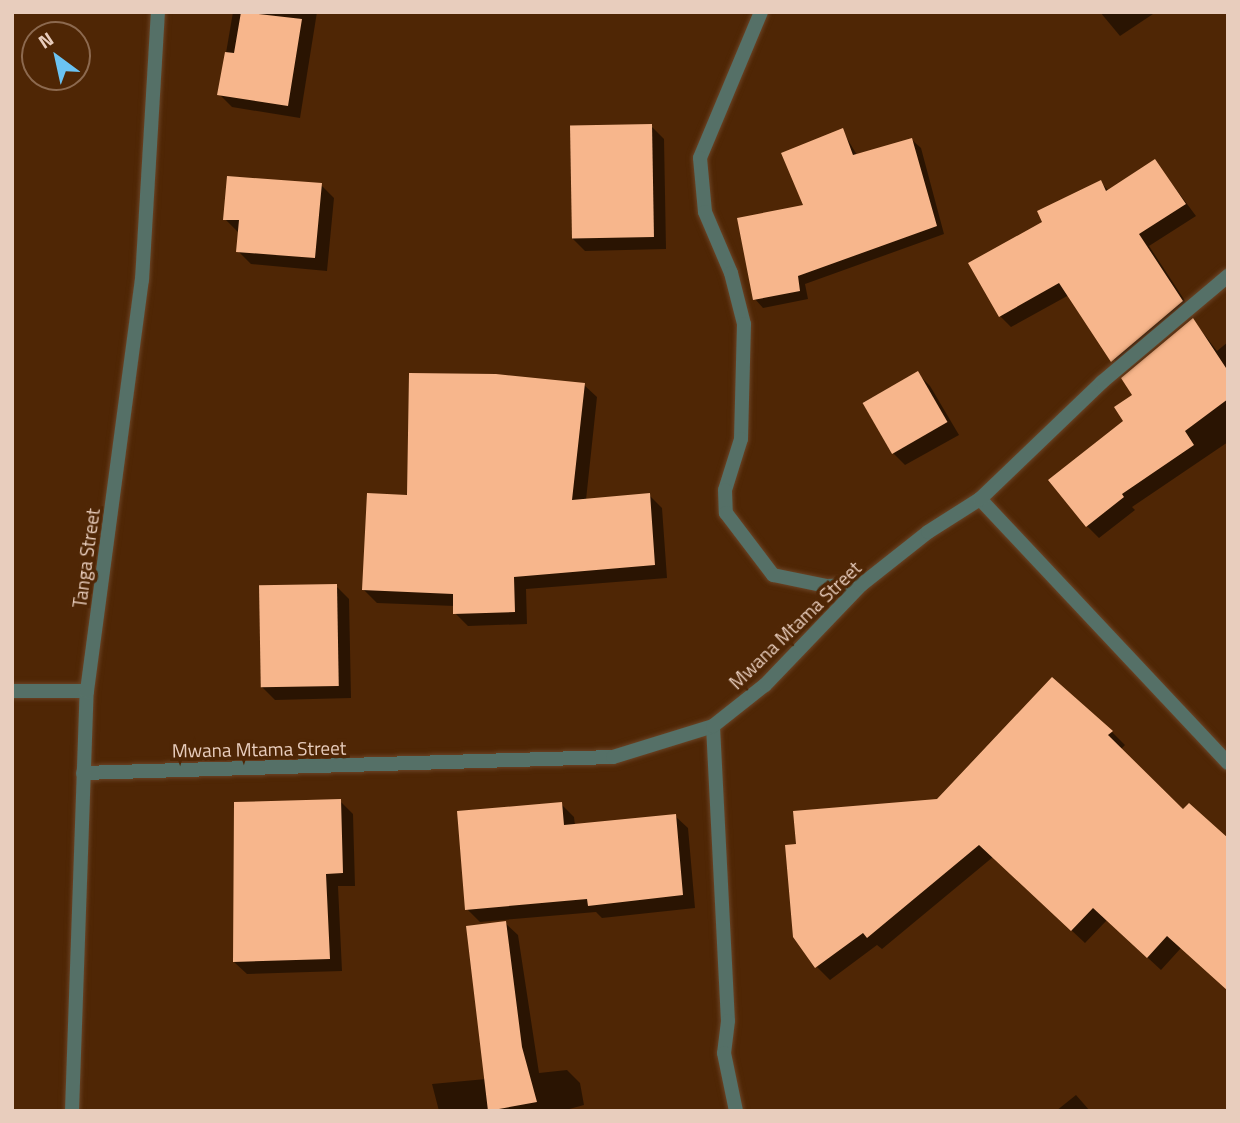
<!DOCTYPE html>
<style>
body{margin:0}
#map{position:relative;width:1240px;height:1123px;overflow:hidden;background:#4f2605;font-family:"Titillium Web",sans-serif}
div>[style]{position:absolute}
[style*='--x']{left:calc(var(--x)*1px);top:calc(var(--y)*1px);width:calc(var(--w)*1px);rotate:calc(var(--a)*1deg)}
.shadow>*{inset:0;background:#0007}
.building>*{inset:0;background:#f7b68c;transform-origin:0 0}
.roads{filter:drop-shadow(0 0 2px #6b4426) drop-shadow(0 0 2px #6b4426)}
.minor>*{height:14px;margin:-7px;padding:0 7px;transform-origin:7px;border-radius:7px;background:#557067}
span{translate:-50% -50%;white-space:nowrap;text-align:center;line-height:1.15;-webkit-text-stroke:7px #4f2605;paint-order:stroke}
.street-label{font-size:19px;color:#e8cdbd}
.frame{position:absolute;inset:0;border:14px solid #e8cdbd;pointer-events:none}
.north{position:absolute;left:21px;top:21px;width:70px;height:70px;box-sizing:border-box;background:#4f2605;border:2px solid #8c694f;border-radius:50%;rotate:327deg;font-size:19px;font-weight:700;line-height:28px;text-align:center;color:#e8cdbd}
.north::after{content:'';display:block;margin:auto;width:24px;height:32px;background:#6bc3f2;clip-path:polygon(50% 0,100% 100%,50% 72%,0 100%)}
</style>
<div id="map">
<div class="shadow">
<i style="clip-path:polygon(233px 12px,317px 12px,300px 118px,232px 107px,219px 94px)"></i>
<i style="clip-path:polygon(372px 12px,394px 12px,394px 14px)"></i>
<i style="clip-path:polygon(1100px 12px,1156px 12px,1120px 36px)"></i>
<i style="clip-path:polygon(651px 126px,664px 139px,666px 249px,585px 251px,572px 238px)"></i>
<i style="clip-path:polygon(842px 130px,857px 155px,912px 140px,921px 148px,944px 234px,805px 284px,808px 299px,763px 308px,755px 299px)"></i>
<i style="clip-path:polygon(1155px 161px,1196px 216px,1149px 246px,1193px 313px,1123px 372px,1069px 295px,1011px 327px,1000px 316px,1045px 222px,1100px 182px,1109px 191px)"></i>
<i style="clip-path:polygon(321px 185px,334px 198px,327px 271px,251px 264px,238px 251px,238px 232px,225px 219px)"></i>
<i style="clip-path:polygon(1193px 320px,1217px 351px,1228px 342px,1228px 442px,1132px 507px,1135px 510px,1099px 538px,1087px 526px,1134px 395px)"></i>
<i style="clip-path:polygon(917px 373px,930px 386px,959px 435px,905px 465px,892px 452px,864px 402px)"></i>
<i style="clip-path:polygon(584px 385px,597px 397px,586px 500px,649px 495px,662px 508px,667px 578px,526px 589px,527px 624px,468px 626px,455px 613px,455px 606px,377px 603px,364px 590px,409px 496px)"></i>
<i style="clip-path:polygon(336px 586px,349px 599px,351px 698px,275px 700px,262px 687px)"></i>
<i style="clip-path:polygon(1112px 732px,1125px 745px,1120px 750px,1181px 948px,1161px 970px,1107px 920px,1085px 943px,993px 857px,882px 949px,877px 945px,830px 980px,817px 967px,937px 801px)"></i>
<i style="clip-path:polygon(340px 801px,353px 814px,355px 886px,338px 886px,342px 971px,247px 974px,234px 962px)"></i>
<i style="clip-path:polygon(561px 804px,574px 817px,575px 826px,675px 816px,688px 828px,695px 908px,602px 918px,596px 912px,480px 922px,467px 909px)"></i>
<i style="clip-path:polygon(505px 923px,518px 935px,539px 1073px,567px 1070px,580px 1083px,584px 1105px,562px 1111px,439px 1111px,432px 1084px,486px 1079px)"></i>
<i style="clip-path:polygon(1076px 1095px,1090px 1111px,1056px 1111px)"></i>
</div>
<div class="building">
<i style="clip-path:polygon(241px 12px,302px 19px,288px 106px,217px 95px,225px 52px,234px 53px)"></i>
<i style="left:652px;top:124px;width:113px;height:82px;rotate:89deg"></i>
<i style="clip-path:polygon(843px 128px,853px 155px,912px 138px,937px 226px,798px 276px,800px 291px,753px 300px,737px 218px,803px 205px,781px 153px)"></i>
<i style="clip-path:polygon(1155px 159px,1186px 204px,1139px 234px,1183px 301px,1111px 362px,1059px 283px,999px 317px,968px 263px,1042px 222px,1037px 211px,1101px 180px,1106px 191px)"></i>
<i style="clip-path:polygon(227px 176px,322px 183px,315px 258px,236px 252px,239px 220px,223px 220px)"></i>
<i style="clip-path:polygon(1193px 318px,1228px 371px,1228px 399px,1185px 431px,1194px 445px,1122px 494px,1124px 497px,1086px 527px,1048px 480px,1123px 421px,1114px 407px,1132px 395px,1121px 378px)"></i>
<i style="left:918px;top:371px;width:59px;height:64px;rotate:60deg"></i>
<i style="clip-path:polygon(409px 373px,496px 374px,585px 383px,572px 500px,650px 493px,655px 565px,514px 577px,515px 612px,453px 614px,453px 594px,362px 590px,367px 493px,407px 495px)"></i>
<i style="left:337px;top:584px;width:102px;height:78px;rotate:89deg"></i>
<i style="clip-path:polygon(1052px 677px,1113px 731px,1108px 735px,1183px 809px,1189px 803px,1228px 838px,1228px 991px,1167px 936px,1147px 958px,1093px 908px,1071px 931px,979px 845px,867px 938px,863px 933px,815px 968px,793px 937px,785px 845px,796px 844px,793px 811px,937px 799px)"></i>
<i style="clip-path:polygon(341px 799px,343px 873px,326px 874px,330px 959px,233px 962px,234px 802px)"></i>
<i style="clip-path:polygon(562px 802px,564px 825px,676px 814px,683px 895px,588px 906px,587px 899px,465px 910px,457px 811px)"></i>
<i style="clip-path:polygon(506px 921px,522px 1047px,537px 1102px,488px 1111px,466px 926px)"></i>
</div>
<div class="roads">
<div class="minor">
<i style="--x:761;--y:12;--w:158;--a:112.7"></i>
<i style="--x:700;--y:158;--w:54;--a:84.7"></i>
<i style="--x:705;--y:212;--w:66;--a:66.9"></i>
<i style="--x:731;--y:273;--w:53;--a:75.7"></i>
<i style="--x:744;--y:324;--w:115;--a:91.5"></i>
<i style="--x:741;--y:439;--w:53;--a:107.4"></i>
<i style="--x:725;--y:490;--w:23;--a:88"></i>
<i style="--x:726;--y:513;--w:78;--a:52.8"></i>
<i style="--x:773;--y:575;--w:54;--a:11.7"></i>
<i style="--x:826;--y:586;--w:35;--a:-2"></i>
<i style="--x:980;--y:499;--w:362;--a:46.8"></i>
<i style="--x:12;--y:691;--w:75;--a:0"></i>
<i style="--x:713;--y:726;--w:295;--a:87.1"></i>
<i style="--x:728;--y:1021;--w:32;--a:97"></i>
<i style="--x:724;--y:1053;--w:59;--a:78.3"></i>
<i style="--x:83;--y:773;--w:530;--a:-1.73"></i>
<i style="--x:613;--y:757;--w:105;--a:-17.2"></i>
<i style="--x:713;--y:726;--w:66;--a:-38.3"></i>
<i style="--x:765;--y:685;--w:139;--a:-46.2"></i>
<i style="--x:861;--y:585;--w:85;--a:-38.3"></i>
<i style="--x:928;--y:532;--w:62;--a:-32.4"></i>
<i style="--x:980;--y:499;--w:169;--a:-43.8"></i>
<i style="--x:1102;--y:382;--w:165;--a:-40.1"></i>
<i style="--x:72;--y:1111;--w:420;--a:-88"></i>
<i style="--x:87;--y:691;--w:415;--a:-82.4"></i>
<i style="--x:142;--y:280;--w:268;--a:-86.6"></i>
</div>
</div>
<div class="street-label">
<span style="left:86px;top:558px;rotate:-82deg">Tanga Street</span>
<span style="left:795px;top:625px;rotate:-44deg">Mwana Mtama Street</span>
<span style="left:259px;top:749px;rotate:-1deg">Mwana Mtama Street</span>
</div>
<div class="frame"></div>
<div class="north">N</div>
</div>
